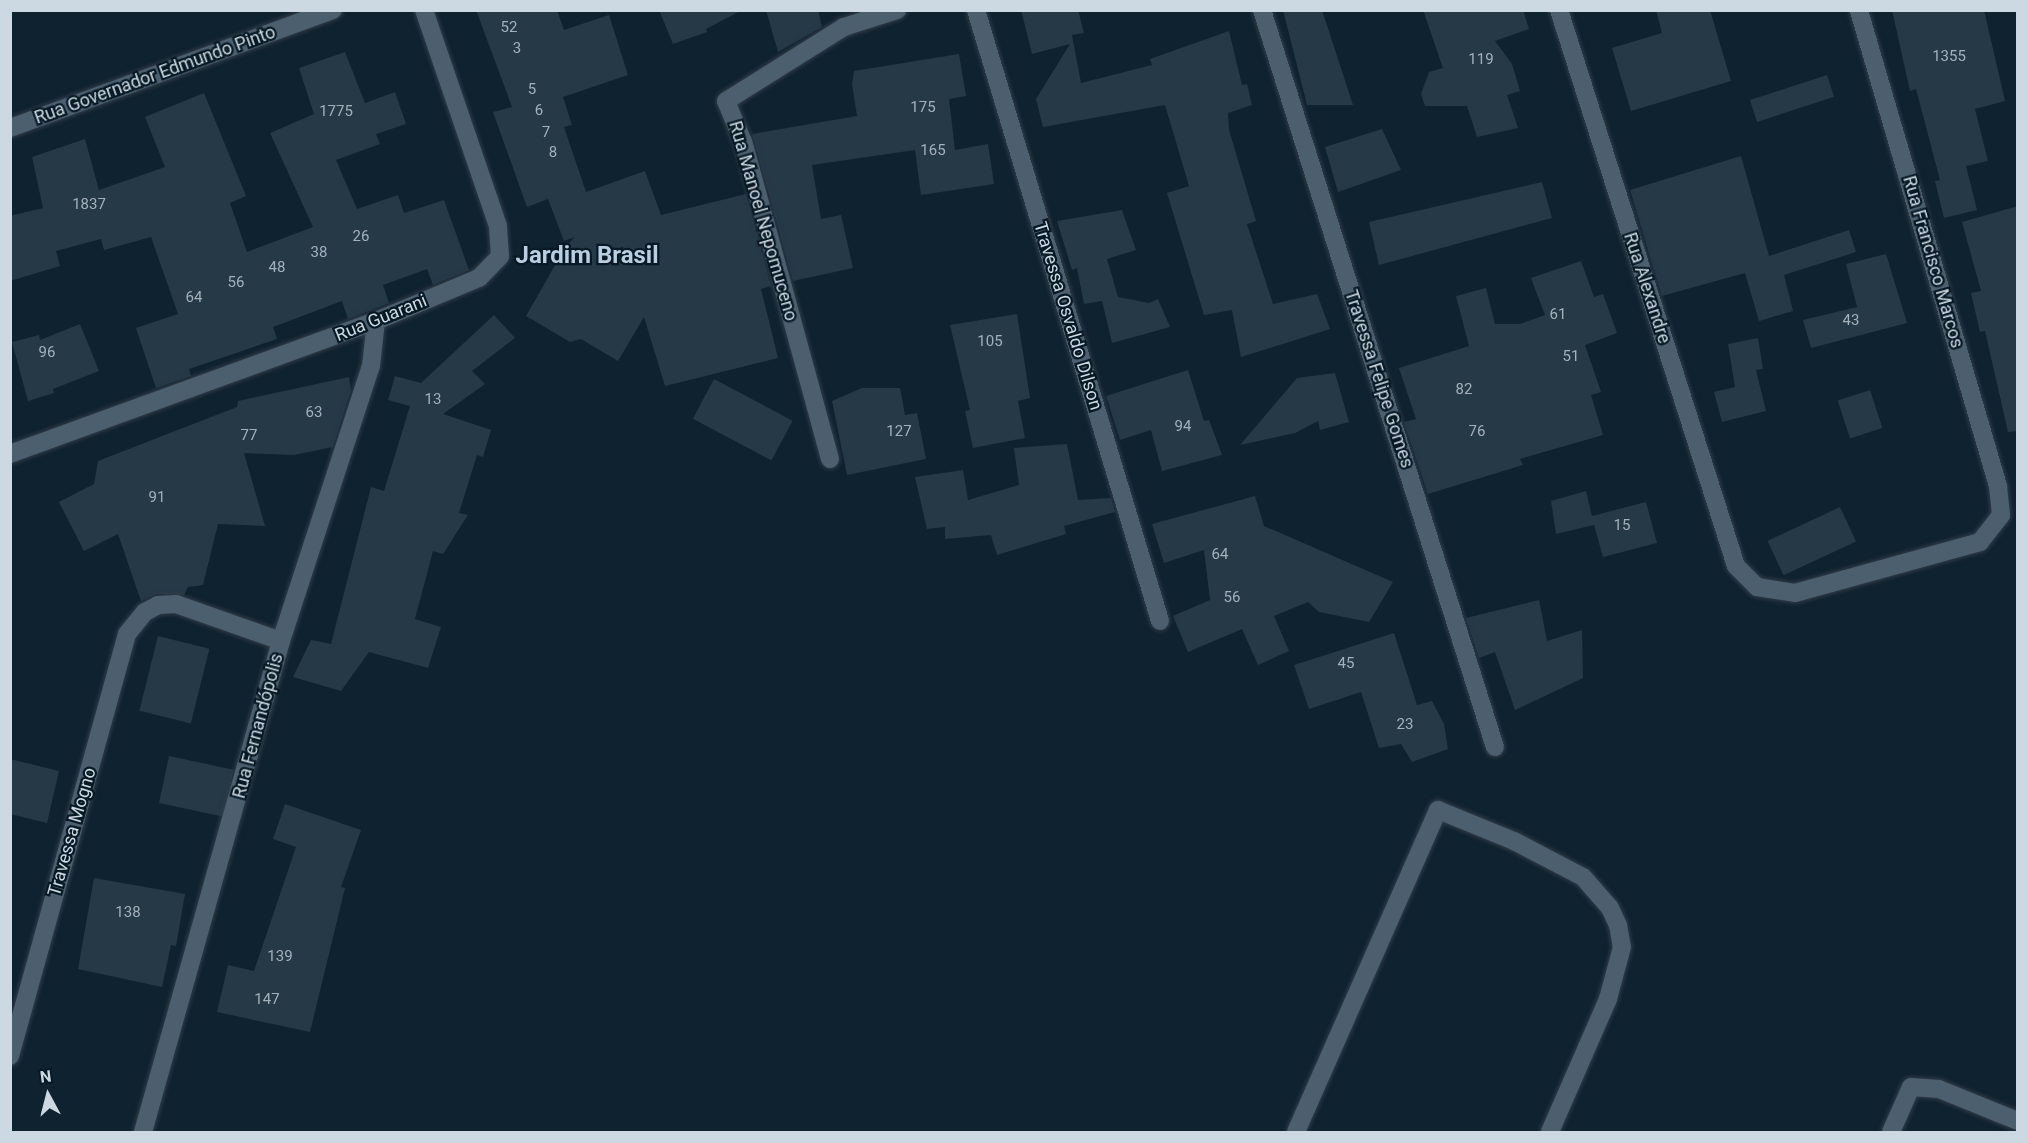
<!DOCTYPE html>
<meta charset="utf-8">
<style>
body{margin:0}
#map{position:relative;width:2028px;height:1143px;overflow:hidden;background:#0f222f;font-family:Roboto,sans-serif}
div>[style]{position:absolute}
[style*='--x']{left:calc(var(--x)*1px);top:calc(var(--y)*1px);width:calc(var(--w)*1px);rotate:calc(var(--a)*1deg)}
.building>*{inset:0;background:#253947;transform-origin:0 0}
.roads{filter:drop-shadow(0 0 2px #313c48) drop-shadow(0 0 2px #313c48)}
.minor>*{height:18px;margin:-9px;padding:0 9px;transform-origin:9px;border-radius:9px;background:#4b5f6f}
span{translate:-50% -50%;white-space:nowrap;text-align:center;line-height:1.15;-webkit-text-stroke:4.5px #061925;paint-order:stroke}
.number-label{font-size:15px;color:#a3b1bb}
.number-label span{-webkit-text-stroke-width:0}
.street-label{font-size:18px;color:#cdd9e2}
.district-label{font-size:24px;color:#b7cfe1;font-weight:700}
.frame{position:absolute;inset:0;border:12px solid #cdd9e2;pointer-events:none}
.north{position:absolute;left:18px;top:1065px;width:60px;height:60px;-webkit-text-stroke:4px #061925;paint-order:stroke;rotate:353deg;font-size:16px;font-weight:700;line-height:24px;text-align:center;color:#cdd9e2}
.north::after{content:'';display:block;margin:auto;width:21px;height:27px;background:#cdd9e2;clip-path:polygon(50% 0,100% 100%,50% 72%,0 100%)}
</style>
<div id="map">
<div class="building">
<i style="clip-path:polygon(476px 10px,557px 10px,564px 30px,609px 15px,628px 75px,563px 97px,572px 125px,564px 127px,586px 192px,645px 171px,661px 215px,746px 194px,771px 286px,761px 289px,778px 358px,665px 386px,644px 317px,618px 361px,581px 339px,570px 342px,526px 316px,566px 246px,575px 237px,564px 241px,548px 199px,527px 207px,493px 112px,512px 107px)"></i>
<i style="clip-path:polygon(659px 10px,742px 10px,706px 29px,707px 32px,673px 44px)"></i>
<i style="clip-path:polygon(766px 10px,818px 10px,822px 27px,778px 52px)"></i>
<i style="clip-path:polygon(1021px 10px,1078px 10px,1084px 33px,1072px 35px,1081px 83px,1152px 65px,1150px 59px,1229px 31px,1242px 85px,1247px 84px,1252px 105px,1228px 113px,1229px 130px,1256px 221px,1247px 224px,1273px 304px,1317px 294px,1330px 329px,1241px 357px,1232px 310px,1204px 315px,1167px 193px,1189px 186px,1165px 105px,1043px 127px,1036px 99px,1070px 44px,1032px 54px)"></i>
<i style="clip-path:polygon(1283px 10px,1322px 10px,1353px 105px,1307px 105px)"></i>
<i style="clip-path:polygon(1423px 10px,1523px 10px,1529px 29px,1495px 41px,1512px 64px,1520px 91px,1507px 95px,1518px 128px,1477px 137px,1467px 106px,1425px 106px,1421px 94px,1429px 72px,1443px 68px)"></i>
<i style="clip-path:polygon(1656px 10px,1710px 10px,1731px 81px,1631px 111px,1612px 48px,1662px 33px)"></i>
<i style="clip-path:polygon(1892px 10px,1984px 10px,2005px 101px,1975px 109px,1988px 161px,1966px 166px,1977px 210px,1944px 218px,1935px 181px,1940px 180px,1916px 89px,1910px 91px)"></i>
<i style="clip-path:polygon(345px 52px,365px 103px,395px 92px,406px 124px,376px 134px,380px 144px,336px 160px,357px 209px,398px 195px,404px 213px,444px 200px,469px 270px,433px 285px,427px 269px,383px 285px,389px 303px,348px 319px,342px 301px,273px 327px,277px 339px,189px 369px,191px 376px,156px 388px,136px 328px,178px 314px,151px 237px,104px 250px,101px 239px,56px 251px,60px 266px,10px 281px,10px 216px,43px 208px,32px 157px,85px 139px,99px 190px,165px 167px,145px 117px,204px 93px,246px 196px,230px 203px,247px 252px,313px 227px,270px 133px,314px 114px,299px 68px)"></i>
<i style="clip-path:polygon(959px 54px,966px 96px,949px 99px,955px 150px,988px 144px,994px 184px,921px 195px,915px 150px,812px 165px,821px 219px,841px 215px,853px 268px,793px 281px,752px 134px,857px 116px,852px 84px,854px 71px)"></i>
<i style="left:1827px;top:75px;width:23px;height:81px;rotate:72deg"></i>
<i style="clip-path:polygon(1382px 129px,1401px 170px,1338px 192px,1325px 147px)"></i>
<i style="clip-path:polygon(1741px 156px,1769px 256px,1849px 230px,1856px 252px,1784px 275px,1793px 311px,1759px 321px,1745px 273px,1662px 296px,1630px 190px)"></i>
<i style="clip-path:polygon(1542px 182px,1552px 218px,1379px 265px,1369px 222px)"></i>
<i style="clip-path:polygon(2018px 206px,2018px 431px,2008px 432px,1985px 331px,1980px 332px,1971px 293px,1981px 291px,1962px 222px)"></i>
<i style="clip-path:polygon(1122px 210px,1136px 250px,1107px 259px,1118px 297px,1149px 303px,1158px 299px,1170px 327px,1112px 343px,1102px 301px,1084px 304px,1077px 268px,1072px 270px,1057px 221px)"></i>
<i style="clip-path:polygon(1886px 254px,1907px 323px,1811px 348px,1803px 320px,1857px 307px,1846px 264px)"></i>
<i style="clip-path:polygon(1581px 261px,1594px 297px,1603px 294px,1617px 333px,1585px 345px,1601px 392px,1591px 395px,1603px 435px,1520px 459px,1523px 465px,1428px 494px,1404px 422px,1416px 419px,1399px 368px,1469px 346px,1456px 296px,1486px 288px,1495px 324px,1520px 324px,1545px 315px,1531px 278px)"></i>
<i style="clip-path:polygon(1017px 314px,1030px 398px,1018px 401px,1025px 438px,973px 448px,965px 411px,970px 410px,950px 325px)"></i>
<i style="clip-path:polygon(494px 315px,515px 338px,472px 371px,485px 384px,443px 414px,491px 430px,483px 457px,477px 455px,459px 513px,468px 515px,443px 554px,433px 551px,415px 619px,441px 627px,428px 668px,369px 652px,341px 691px,293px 677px,311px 640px,331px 644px,371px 487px,384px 491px,410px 406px,388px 400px,395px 376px,421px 383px)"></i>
<i style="clip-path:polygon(80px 324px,99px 371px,53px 389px,54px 393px,28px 401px,12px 342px,39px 335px,40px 340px)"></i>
<i style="clip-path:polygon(1758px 338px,1763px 369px,1756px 370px,1766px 411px,1722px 422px,1714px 392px,1735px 387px,1728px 344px)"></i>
<i style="clip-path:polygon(1188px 370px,1204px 421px,1209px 420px,1222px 455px,1162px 471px,1151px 430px,1120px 440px,1106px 396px)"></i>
<i style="clip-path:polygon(1335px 373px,1349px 422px,1320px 430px,1318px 421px,1295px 433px,1240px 445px,1297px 378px)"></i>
<i style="clip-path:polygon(349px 377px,351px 390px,333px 447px,294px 455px,244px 453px,265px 526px,218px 524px,203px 585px,188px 587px,184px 595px,157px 594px,141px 601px,118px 534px,84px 551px,59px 502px,94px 484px,98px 461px,237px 407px,238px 401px)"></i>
<i style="left:714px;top:379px;width:89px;height:45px;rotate:28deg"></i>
<i style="clip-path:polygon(862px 388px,900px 388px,905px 415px,917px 413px,926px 459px,847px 475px,832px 401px)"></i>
<i style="left:1870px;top:390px;width:40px;height:34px;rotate:72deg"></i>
<i style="clip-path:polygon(1067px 444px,1078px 500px,1111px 498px,1115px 512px,1064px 526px,1066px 534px,997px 555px,991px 535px,945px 539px,945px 527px,927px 529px,915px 477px,963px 470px,968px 500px,1019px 485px,1014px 448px)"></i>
<i style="clip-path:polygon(1586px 491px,1592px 516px,1646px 502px,1657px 543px,1603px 557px,1594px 525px,1556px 534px,1551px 501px)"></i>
<i style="clip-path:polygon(1255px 496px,1264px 526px,1393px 582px,1369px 622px,1319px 612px,1308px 602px,1274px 616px,1289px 651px,1258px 665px,1242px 629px,1188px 652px,1173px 616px,1210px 600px,1204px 550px,1164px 563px,1152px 524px)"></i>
<i style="left:1840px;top:507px;width:38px;height:80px;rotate:65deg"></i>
<i style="clip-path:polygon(1539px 600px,1547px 641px,1582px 630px,1583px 678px,1515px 710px,1495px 652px,1479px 658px,1466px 618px)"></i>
<i style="clip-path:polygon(1394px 633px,1417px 705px,1432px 701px,1444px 724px,1448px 749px,1412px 762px,1401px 744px,1379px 748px,1361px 692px,1309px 709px,1294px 665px)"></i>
<i style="left:158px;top:636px;width:53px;height:77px;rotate:14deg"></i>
<i style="left:169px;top:756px;width:66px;height:48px;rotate:12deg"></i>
<i style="clip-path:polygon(10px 759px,59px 771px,47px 823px,10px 814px)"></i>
<i style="clip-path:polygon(285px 804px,361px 830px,341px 887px,345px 888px,310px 1032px,217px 1012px,228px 965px,254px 971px,296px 847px,273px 839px)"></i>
<i style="clip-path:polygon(94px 878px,185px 894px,176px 946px,171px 945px,162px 987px,78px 969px)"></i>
</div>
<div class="roads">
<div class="minor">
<i style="--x:976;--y:10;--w:638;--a:73.24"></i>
<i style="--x:1262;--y:10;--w:773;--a:72.46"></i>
<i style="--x:1559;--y:10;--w:583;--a:72.34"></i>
<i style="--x:1736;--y:566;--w:30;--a:45"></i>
<i style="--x:1757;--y:587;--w:38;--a:9"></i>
<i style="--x:1795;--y:593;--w:192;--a:-15.4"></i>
<i style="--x:1980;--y:542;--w:34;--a:-52"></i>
<i style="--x:2001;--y:515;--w:29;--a:-96"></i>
<i style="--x:1998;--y:486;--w:496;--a:-106.3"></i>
<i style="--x:10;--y:128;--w:344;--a:-20.1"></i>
<i style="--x:10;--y:454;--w:389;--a:-20"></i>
<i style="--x:376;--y:321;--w:112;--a:-22.7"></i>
<i style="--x:479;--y:278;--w:30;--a:-46"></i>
<i style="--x:500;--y:256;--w:30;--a:-94"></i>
<i style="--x:498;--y:226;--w:228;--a:-108.9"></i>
<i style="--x:830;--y:459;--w:329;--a:-105.3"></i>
<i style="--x:743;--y:142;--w:44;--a:-112.5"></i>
<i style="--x:726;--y:101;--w:139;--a:-32.1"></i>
<i style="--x:844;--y:27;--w:56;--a:-17.8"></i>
<i style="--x:10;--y:1056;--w:438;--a:-74.5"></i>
<i style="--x:127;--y:634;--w:28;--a:-51"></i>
<i style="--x:145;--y:612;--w:15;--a:-28"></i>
<i style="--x:158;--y:605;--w:18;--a:-3"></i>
<i style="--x:176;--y:604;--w:111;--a:19.4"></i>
<i style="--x:143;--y:1132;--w:510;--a:-74.3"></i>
<i style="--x:281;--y:641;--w:289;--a:-71.9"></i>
<i style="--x:371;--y:366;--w:45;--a:-83.7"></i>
<i style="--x:1296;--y:1132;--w:352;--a:-66.2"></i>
<i style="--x:1438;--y:810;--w:82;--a:22.2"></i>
<i style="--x:1514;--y:841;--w:78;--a:27.6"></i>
<i style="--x:1583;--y:877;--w:41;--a:48.9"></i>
<i style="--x:1610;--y:908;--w:19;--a:65"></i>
<i style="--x:1618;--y:925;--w:22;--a:80"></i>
<i style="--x:1622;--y:947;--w:54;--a:105.1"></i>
<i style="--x:1608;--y:999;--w:145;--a:113.6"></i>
<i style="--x:1891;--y:1132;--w:49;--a:-66"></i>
<i style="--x:1911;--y:1087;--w:28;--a:4"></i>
<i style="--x:1939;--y:1089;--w:85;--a:22.1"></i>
</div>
</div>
<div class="number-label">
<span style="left:509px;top:28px">52</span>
<span style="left:517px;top:49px">3</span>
<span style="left:1949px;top:57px">1355</span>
<span style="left:1481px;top:60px">119</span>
<span style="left:532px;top:90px">5</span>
<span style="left:923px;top:108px">175</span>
<span style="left:539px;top:111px">6</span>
<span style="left:336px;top:112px">1775</span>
<span style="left:546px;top:133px">7</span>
<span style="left:933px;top:151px">165</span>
<span style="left:553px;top:153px">8</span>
<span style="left:89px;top:205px">1837</span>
<span style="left:361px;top:237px">26</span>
<span style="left:319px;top:253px">38</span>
<span style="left:277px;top:268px">48</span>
<span style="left:236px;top:283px">56</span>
<span style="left:194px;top:298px">64</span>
<span style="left:1558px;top:315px">61</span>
<span style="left:1851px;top:321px">43</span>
<span style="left:990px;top:342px">105</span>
<span style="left:47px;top:353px">96</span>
<span style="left:1571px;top:357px">51</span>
<span style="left:1464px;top:390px">82</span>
<span style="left:433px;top:400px">13</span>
<span style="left:314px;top:413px">63</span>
<span style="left:1183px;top:427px">94</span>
<span style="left:899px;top:432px">127</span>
<span style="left:1477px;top:432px">76</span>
<span style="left:249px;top:436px">77</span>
<span style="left:157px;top:498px">91</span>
<span style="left:1622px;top:526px">15</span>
<span style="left:1220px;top:555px">64</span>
<span style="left:1232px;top:598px">56</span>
<span style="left:1346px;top:664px">45</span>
<span style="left:1405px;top:725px">23</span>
<span style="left:128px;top:913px">138</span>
<span style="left:280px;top:957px">139</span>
<span style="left:267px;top:1000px">147</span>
</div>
<div class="street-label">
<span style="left:155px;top:75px;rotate:-20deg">Rua Governador Edmundo Pinto</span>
<span style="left:763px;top:221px;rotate:74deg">Rua Manoel Nepomuceno</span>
<span style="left:1933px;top:262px;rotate:74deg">Rua Francisco Marcos</span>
<span style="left:1647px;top:288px;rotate:72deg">Rua Alexandre</span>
<span style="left:1068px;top:316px;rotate:73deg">Travessa Osvaldo Dilson</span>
<span style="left:381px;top:318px;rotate:-22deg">Rua Guarani</span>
<span style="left:1379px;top:379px;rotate:72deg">Travessa Felipe Gomes</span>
<span style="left:258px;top:726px;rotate:-75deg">Rua Fernandópolis</span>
<span style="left:72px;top:832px;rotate:-74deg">Travessa Mogno</span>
</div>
<div class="district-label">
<span style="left:587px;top:256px">Jardim Brasil</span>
</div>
<div class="frame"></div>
<div class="north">N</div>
</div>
